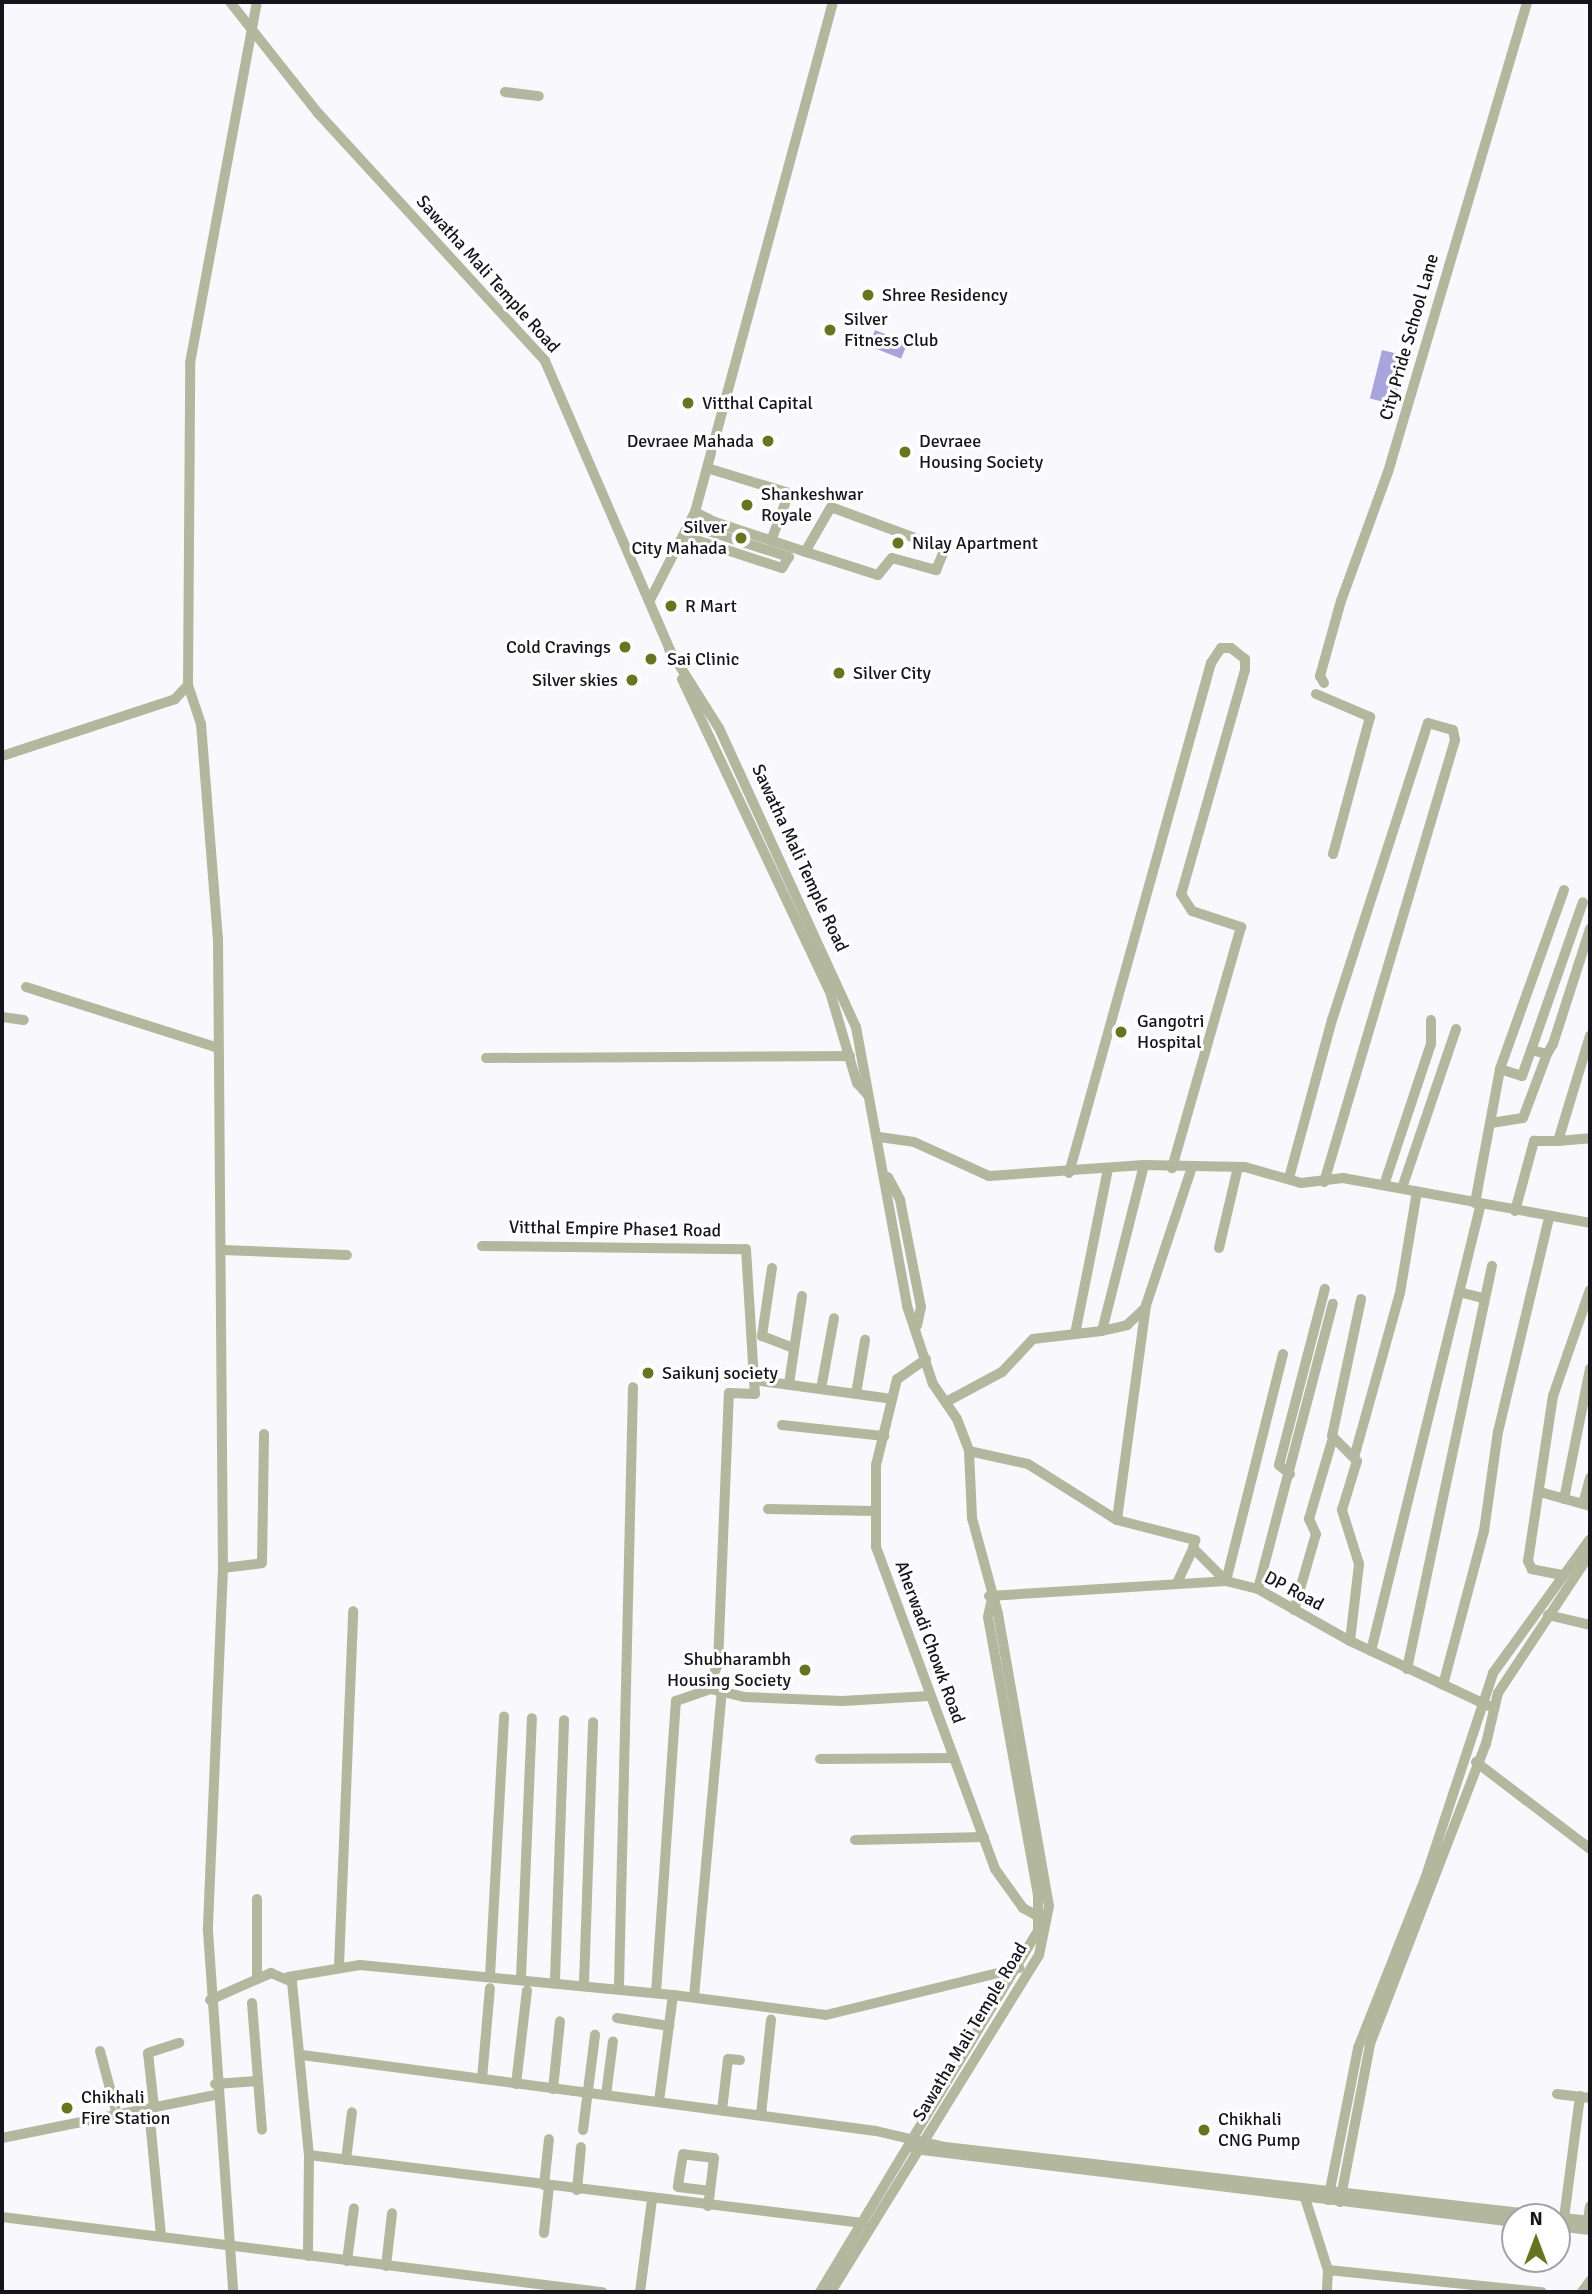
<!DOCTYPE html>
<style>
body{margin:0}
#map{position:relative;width:1592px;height:2294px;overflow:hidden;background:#f9f8fd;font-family:Signika,sans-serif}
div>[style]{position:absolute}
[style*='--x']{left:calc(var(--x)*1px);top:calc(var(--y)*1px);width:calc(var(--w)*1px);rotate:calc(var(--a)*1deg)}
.water>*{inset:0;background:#a8a4dc;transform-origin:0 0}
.minor>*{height:10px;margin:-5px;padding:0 5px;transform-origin:5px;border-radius:5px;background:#b2b79e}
.dots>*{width:19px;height:19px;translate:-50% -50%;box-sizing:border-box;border:4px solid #fff;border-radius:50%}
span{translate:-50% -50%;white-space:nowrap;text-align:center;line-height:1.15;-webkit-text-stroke:6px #fff;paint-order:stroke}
.street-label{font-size:18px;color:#16151d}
.poi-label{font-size:18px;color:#16151d}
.left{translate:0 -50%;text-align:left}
.right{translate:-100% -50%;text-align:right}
.frame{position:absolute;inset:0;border:4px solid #16151d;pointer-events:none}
.north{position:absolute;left:1501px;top:2203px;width:70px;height:70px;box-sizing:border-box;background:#fff;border:2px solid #a2a1a5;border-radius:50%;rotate:0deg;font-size:19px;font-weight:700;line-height:28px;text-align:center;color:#16151d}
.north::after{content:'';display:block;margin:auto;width:24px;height:32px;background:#68741f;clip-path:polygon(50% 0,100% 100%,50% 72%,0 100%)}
</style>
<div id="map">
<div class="water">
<i style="left:875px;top:330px;width:35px;height:17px;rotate:22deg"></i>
<i style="left:1382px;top:350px;width:25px;height:50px;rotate:14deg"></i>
</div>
<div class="minor">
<i style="--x:230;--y:2;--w:142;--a:51.6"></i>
<i style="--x:318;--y:113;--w:336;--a:47.5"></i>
<i style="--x:545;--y:361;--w:320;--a:66.6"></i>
<i style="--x:505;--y:92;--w:34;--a:7"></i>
<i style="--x:707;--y:468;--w:86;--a:17"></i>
<i style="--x:789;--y:493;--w:51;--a:110.6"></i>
<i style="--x:789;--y:493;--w:20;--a:15"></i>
<i style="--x:695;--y:512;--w:22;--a:27"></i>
<i style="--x:715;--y:522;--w:99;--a:18.3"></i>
<i style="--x:809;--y:553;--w:72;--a:17.7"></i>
<i style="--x:878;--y:575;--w:22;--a:-51"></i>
<i style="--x:892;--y:558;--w:46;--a:15.3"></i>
<i style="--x:936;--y:570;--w:23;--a:-67"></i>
<i style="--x:945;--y:549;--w:121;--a:-159.8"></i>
<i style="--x:831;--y:507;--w:52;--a:120"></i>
<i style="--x:684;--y:536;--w:103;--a:18.1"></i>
<i style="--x:782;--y:568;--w:13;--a:-58"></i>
<i style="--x:789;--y:557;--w:104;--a:-162.1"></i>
<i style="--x:650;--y:600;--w:99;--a:-62.9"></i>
<i style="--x:695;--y:512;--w:528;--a:-74.86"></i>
<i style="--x:669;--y:649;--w:93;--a:57.7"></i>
<i style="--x:719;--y:728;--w:329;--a:65.4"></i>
<i style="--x:856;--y:1027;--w:284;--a:79.6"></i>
<i style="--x:907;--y:1306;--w:82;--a:71.6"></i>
<i style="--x:933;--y:1384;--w:42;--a:55.6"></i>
<i style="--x:957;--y:1419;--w:34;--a:69"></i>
<i style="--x:969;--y:1451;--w:67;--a:87.4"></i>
<i style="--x:972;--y:1518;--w:99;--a:74.8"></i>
<i style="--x:998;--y:1614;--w:296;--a:80.1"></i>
<i style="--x:1049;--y:1906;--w:50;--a:101.5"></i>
<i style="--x:1039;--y:1955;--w:396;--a:121.7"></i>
<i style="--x:682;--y:679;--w:346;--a:64.7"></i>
<i style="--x:830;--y:992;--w:95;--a:73.5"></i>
<i style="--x:857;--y:1083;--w:15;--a:48"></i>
<i style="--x:1324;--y:683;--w:8;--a:-120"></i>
<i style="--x:1320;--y:676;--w:78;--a:-74.4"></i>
<i style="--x:1341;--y:601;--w:137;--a:-70"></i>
<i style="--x:1388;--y:472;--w:490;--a:-73.5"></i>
<i style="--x:188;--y:685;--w:41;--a:71.6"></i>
<i style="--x:201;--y:724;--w:215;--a:85.5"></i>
<i style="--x:218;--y:938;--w:630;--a:89.55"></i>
<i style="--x:223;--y:1568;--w:363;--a:92.4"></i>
<i style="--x:208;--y:1931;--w:362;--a:86"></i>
<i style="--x:1316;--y:694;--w:59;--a:23.1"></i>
<i style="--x:1370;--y:717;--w:142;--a:105.1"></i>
<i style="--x:2;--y:756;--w:182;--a:-18.2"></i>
<i style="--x:175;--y:699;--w:19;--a:-47"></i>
<i style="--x:188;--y:685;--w:322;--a:-89.6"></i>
<i style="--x:190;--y:363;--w:367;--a:-79.5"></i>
<i style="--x:1564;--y:890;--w:190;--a:109.7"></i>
<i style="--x:1500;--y:1069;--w:23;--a:18"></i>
<i style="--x:1522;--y:1076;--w:184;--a:-70.7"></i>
<i style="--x:26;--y:987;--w:201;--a:17.6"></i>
<i style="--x:2;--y:1017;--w:22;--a:8"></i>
<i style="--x:1531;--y:1050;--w:16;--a:14"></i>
<i style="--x:1547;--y:1054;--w:12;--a:-59"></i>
<i style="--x:1553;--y:1044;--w:121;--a:-72.2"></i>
<i style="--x:486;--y:1058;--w:364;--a:-0.3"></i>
<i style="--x:1491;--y:1123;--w:32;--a:-9"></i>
<i style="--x:1523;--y:1118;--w:68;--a:-69.4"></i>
<i style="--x:879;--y:1137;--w:35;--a:8"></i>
<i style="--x:914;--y:1142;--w:82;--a:24.4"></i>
<i style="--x:989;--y:1176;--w:155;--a:-4.1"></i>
<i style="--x:1144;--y:1165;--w:101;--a:1.1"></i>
<i style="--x:1245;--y:1167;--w:58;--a:15.9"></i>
<i style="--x:1301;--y:1183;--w:42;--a:-6.8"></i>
<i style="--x:1343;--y:1178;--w:251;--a:10.3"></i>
<i style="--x:1558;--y:1141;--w:32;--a:-5"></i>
<i style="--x:1192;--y:1167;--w:145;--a:108.4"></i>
<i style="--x:1146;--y:1305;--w:217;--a:97.7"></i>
<i style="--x:1117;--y:1520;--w:81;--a:14.4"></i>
<i style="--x:1195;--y:1540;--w:8;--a:104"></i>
<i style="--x:1193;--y:1548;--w:47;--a:45"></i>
<i style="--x:1069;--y:1173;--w:529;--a:-74.44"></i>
<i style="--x:1211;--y:663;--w:18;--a:-56"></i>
<i style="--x:1221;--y:648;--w:10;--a:0"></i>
<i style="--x:1231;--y:648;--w:18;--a:38"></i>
<i style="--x:1245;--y:659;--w:11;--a:90"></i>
<i style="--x:1245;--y:670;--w:233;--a:105.9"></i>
<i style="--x:1181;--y:894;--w:20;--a:57"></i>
<i style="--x:1192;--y:911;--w:52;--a:18.1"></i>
<i style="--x:1241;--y:927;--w:251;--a:106"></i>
<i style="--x:888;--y:1177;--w:26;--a:62"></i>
<i style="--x:900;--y:1200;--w:109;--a:78.9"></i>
<i style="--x:921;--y:1307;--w:19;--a:102"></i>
<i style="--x:1289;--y:1178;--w:164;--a:-74.8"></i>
<i style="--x:1332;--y:1020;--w:312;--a:-72.1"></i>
<i style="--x:1428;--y:723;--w:26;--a:16"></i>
<i style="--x:1453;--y:730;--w:10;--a:79"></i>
<i style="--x:1455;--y:740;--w:461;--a:106.5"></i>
<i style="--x:1384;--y:1185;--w:149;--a:-71.6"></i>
<i style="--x:1431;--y:1044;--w:24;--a:-90"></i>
<i style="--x:1402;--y:1188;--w:168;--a:-71.2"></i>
<i style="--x:1475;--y:1203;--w:136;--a:-79.4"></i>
<i style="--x:1515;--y:1211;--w:73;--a:-74.8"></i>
<i style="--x:1534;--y:1141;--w:24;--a:0"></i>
<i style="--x:1558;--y:1141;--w:110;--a:-73.1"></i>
<i style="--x:482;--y:1246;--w:264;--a:0.7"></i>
<i style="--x:746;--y:1249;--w:131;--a:86.5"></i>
<i style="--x:1219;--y:1248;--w:83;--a:-76.8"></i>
<i style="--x:222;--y:1250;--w:125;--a:2.3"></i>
<i style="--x:772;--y:1268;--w:69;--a:98.4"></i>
<i style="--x:762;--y:1336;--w:34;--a:21"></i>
<i style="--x:1459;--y:1292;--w:25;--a:14"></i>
<i style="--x:1102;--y:1331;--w:26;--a:-13"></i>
<i style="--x:1127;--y:1325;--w:25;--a:-43"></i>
<i style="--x:1075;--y:1334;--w:168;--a:-78.7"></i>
<i style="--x:926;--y:1359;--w:35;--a:145"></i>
<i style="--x:897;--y:1379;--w:89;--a:103.7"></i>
<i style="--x:876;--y:1465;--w:82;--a:90"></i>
<i style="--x:876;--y:1547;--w:343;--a:69.7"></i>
<i style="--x:995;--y:1869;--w:48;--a:54.3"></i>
<i style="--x:1023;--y:1908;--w:23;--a:29"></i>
<i style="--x:789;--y:1384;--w:89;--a:-81.6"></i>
<i style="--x:821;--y:1389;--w:72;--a:-79.6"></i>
<i style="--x:856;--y:1394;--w:55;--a:-80.5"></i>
<i style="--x:946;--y:1402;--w:64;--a:-28.2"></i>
<i style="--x:1002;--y:1372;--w:45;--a:-46.8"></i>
<i style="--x:1033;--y:1339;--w:69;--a:-6.6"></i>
<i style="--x:1102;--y:1331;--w:171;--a:-75.8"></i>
<i style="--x:782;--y:1425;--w:103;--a:6.2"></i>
<i style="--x:969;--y:1451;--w:60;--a:12.4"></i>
<i style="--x:1028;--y:1464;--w:105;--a:32.2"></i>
<i style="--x:1355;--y:1454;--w:167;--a:-74.4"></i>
<i style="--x:1400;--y:1293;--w:103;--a:-80.5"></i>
<i style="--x:1290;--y:1474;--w:14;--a:-141"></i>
<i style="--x:1279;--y:1465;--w:182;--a:-75.4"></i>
<i style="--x:1540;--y:1492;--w:52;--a:15.6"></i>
<i style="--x:1564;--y:1499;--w:133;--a:-78.7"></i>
<i style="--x:1583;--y:1504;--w:27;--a:-75"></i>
<i style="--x:768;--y:1509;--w:107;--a:1.1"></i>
<i style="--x:223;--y:1568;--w:39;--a:-7"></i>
<i style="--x:262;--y:1563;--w:129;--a:-89.1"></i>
<i style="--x:1562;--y:1575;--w:31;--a:-169"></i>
<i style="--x:1532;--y:1569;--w:9;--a:-117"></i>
<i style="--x:1528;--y:1561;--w:167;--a:-81.4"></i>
<i style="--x:1553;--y:1396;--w:112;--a:-70.8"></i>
<i style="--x:1226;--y:1581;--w:234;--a:-75.9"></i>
<i style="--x:1177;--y:1583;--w:38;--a:-65"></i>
<i style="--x:1258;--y:1589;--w:295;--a:-75.3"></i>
<i style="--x:989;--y:1596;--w:237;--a:-3.6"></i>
<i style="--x:1226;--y:1581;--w:33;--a:14"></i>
<i style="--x:1258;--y:1589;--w:106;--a:29.5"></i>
<i style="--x:1350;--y:1641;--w:153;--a:25.1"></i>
<i style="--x:1294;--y:1610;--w:79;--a:-73.9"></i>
<i style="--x:1316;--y:1534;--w:17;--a:-115"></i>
<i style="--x:1309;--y:1519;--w:81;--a:-73.6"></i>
<i style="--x:1548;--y:1615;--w:43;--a:13.4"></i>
<i style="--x:1350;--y:1641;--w:78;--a:-83.3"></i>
<i style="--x:1359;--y:1564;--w:57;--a:-107.5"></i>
<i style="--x:1342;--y:1510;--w:51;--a:-73"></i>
<i style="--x:1357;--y:1461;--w:35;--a:-135"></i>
<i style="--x:1332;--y:1436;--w:140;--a:-78"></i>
<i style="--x:1371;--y:1651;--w:460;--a:-76.2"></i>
<i style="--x:1407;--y:1669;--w:412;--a:-78.1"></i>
<i style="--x:1443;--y:1685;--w:159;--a:-75.1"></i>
<i style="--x:1484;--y:1531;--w:100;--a:-82"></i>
<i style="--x:1498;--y:1432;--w:220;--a:-76.6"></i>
<i style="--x:707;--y:1689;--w:27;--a:-66"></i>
<i style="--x:718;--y:1664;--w:271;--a:-87.7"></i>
<i style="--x:729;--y:1393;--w:26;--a:2"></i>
<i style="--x:755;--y:1394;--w:14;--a:-94"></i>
<i style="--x:754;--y:1380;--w:139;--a:7.8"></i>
<i style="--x:820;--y:1759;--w:134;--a:-0.4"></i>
<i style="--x:1476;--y:1762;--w:143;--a:37.3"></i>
<i style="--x:855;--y:1840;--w:129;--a:-1.3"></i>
<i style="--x:257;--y:1899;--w:79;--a:90"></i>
<i style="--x:339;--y:1966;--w:355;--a:-87.7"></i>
<i style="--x:490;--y:1976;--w:260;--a:-86.9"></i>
<i style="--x:288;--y:1977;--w:73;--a:-9.5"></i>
<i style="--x:360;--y:1965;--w:314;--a:5.5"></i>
<i style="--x:673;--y:1995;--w:107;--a:97.5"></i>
<i style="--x:521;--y:1978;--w:260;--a:-87.6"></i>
<i style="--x:555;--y:1980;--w:260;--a:-88"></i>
<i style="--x:584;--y:1983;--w:261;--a:-88"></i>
<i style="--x:619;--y:1986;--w:599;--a:-88.66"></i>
<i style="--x:656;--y:1993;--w:293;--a:-86.1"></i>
<i style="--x:676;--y:1701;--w:36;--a:-19"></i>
<i style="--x:710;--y:1689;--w:35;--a:13"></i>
<i style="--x:744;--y:1697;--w:98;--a:2.3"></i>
<i style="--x:842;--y:1701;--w:88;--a:-3.3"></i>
<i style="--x:673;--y:1995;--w:154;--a:7.4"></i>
<i style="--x:826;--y:2015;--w:199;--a:-13.7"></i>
<i style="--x:694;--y:1997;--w:308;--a:-84.8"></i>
<i style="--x:210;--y:2000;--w:67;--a:-23.9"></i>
<i style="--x:271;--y:1973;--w:23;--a:23"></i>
<i style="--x:292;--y:1982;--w:174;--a:84.4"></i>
<i style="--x:309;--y:2155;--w:101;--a:90.6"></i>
<i style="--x:252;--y:2003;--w:127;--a:85.5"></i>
<i style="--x:617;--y:2018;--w:53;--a:8.7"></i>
<i style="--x:100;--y:2051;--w:66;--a:75.1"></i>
<i style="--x:302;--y:2055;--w:579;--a:7.54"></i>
<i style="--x:876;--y:2131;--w:71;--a:13.1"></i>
<i style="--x:945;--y:2147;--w:649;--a:6.54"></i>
<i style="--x:482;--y:2079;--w:91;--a:-85"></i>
<i style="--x:215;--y:2084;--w:43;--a:-4"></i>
<i style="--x:516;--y:2084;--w:94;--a:-83.3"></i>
<i style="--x:553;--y:2089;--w:68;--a:-84.1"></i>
<i style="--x:1557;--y:2094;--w:33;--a:7"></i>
<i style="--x:606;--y:2095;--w:54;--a:-82.6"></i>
<i style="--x:154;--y:2107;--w:54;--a:-96.3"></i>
<i style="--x:148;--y:2053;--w:33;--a:-18"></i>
<i style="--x:149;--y:2109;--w:128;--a:84.6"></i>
<i style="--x:722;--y:2110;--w:51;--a:-83.3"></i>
<i style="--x:728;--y:2059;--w:12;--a:5"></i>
<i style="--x:761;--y:2115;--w:96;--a:-84"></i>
<i style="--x:583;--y:2130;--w:96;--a:-82.8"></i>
<i style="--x:2;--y:2138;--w:218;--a:-11.4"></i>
<i style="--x:914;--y:2149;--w:605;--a:6.93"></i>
<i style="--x:309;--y:2155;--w:558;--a:7"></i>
<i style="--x:346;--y:2160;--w:48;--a:-82.9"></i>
<i style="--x:544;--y:2185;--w:46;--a:-83.8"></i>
<i style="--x:577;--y:2190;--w:43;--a:-84.7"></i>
<i style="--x:1305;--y:2198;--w:76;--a:72.3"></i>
<i style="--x:1328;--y:2270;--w:22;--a:93"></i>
<i style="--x:1328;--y:2200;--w:155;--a:-78.8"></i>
<i style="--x:1358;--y:2048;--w:182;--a:-68.4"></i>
<i style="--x:1425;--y:1879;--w:217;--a:-71.7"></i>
<i style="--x:1493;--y:1673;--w:165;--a:-54.1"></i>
<i style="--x:1340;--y:2202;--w:161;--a:-79.2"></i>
<i style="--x:1370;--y:2044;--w:322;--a:-68.9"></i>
<i style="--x:1486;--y:1744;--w:52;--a:-76.8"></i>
<i style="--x:1498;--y:1693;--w:167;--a:-56.5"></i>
<i style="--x:708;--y:2206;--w:6;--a:-81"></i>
<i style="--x:709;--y:2200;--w:9;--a:-84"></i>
<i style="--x:710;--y:2191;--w:33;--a:-83"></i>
<i style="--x:714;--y:2158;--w:31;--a:-173"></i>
<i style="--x:683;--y:2154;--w:33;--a:99"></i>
<i style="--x:678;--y:2187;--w:32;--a:7"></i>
<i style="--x:2;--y:2217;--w:605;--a:7.13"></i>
<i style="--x:1564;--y:2218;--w:123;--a:-82.5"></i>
<i style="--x:1588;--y:2220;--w:14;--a:-82"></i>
<i style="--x:1557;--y:2226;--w:33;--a:7"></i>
<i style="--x:544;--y:2233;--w:47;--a:-83.9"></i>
<i style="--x:347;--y:2261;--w:53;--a:-82.5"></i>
<i style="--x:386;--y:2266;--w:53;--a:-83.5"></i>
<i style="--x:1328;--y:2270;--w:215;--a:5.9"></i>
<i style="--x:640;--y:2292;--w:93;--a:-82.6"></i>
<i style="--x:820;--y:2292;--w:423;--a:-58.9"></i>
<i style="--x:1038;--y:1930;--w:35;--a:-90"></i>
<i style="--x:1038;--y:1895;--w:282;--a:-100.2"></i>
<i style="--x:988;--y:1617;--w:14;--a:-78"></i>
<i style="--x:1582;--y:2292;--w:14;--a:-54"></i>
</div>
<div class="dots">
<i style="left:868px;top:295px;background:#68741f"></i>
<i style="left:830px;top:330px;background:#68741f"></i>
<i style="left:688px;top:403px;background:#68741f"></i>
<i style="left:768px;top:441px;background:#68741f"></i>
<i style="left:905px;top:452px;background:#68741f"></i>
<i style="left:747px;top:505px;background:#68741f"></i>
<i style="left:741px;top:538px;background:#68741f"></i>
<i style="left:898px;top:543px;background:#68741f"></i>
<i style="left:671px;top:606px;background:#68741f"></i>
<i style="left:625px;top:647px;background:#68741f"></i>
<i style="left:651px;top:659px;background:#68741f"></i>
<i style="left:839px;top:673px;background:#68741f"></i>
<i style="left:632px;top:680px;background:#68741f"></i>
<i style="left:1121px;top:1032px;background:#68741f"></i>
<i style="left:648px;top:1373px;background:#68741f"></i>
<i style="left:805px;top:1670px;background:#68741f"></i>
<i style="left:67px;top:2108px;background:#68741f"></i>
<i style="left:1204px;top:2130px;background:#68741f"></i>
</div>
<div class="street-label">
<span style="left:488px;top:274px;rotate:48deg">Sawatha Mali Temple Road</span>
<span style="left:1409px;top:337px;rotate:-74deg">City Pride School Lane</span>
<span style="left:800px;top:858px;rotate:65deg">Sawatha Mali Temple Road</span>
<span style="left:615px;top:1229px;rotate:1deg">Vitthal Empire Phase1 Road</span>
<span style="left:1294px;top:1591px;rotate:28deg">DP Road</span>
<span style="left:930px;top:1642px;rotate:70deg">Aherwadi Chowk Road</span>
<span style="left:970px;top:2032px;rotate:-59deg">Sawatha Mali Temple Road</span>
</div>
<div class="poi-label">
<span class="left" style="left:882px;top:295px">Shree Residency</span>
<span class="left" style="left:844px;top:330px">Silver<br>Fitness Club</span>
<span class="left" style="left:702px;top:403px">Vitthal Capital</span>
<span class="right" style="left:754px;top:441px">Devraee Mahada</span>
<span class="left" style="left:919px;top:452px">Devraee<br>Housing Society</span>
<span class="left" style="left:761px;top:505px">Shankeshwar<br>Royale</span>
<span class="right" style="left:727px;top:538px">Silver<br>City Mahada</span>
<span class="left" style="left:912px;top:543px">Nilay Apartment</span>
<span class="left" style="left:685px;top:606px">R Mart</span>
<span class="right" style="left:611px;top:647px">Cold Cravings</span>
<span class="left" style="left:667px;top:659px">Sai Clinic</span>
<span class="left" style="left:853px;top:673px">Silver City</span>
<span class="right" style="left:618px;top:680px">Silver skies</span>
<span class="left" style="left:1137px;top:1032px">Gangotri<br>Hospital</span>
<span class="left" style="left:662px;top:1373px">Saikunj society</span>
<span class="right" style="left:791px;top:1670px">Shubharambh<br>Housing Society</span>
<span class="left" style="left:81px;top:2108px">Chikhali<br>Fire Station</span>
<span class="left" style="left:1218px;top:2130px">Chikhali<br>CNG Pump</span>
</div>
<div class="frame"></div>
<div class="north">N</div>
</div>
